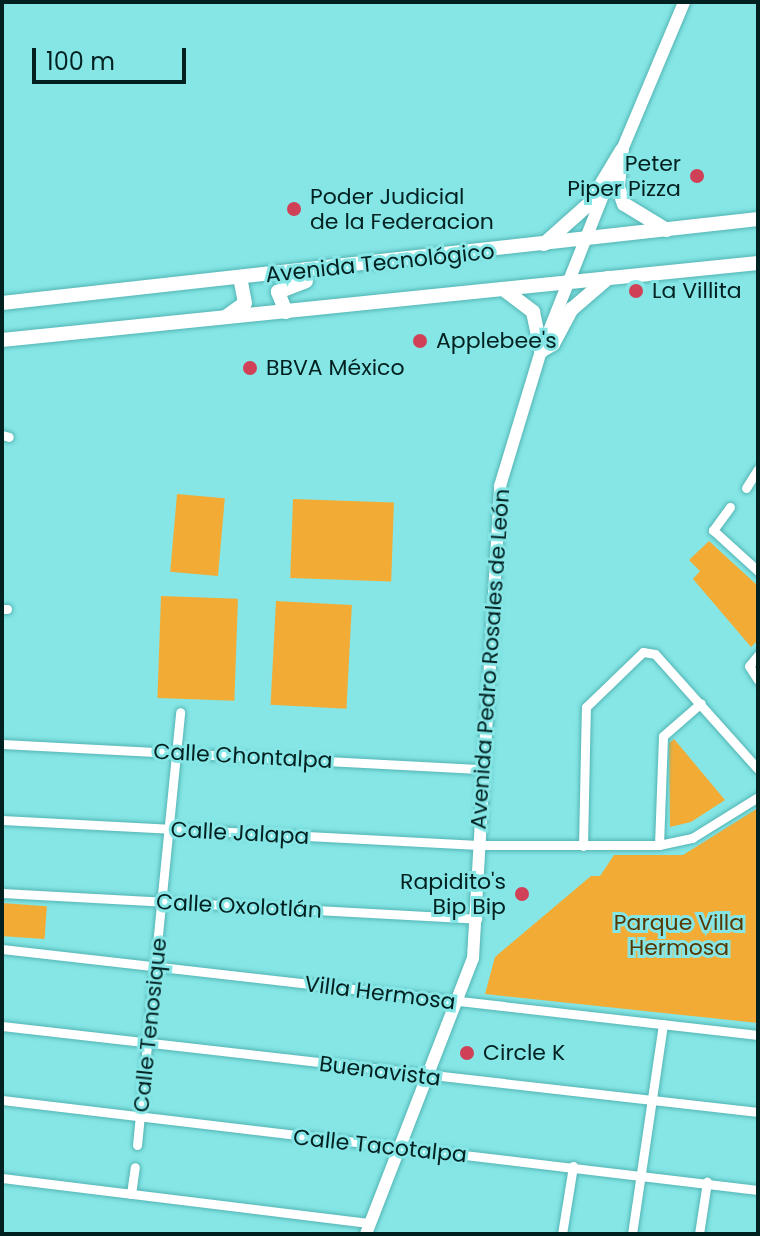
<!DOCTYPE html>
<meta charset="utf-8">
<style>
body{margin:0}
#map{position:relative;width:760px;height:1236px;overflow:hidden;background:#86e6e6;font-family:Poppins,sans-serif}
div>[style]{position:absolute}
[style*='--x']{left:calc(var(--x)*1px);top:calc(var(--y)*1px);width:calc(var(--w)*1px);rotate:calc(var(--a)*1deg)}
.green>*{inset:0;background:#f2ac36;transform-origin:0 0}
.roads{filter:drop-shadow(0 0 2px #53b4b4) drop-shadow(0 0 2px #53b4b4)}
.minor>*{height:9px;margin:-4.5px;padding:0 4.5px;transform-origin:4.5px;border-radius:4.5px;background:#fff}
.secondary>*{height:12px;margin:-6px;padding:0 6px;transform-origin:6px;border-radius:6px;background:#fff}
.primary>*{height:14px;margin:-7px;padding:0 7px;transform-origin:7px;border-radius:7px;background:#fff}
.dots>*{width:22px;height:22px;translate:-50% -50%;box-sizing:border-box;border:4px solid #86e6e6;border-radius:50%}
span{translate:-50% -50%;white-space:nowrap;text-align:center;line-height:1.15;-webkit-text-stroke:6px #86e6e6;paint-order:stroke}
.poi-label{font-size:22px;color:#012020}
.right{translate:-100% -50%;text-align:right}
.left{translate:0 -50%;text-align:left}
.street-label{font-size:22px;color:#012020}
.park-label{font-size:22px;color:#563802}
.frame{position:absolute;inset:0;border:4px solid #012020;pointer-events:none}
.scale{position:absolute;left:32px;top:48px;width:154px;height:36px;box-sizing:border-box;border:4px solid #012020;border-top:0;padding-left:10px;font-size:24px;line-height:28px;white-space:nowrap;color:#012020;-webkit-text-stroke:6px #86e6e6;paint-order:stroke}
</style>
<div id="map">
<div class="green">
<i style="left:177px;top:494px;width:48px;height:78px;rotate:5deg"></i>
<i style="left:293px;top:499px;width:101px;height:79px;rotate:2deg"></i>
<i style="clip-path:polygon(709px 541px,758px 586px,758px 640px,751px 647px,693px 579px,700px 571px,689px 560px)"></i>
<i style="left:161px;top:596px;width:77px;height:102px;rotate:2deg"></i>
<i style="left:276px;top:601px;width:76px;height:104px;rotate:3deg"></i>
<i style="clip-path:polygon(674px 739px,725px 800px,691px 822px,670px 827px,669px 743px)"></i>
<i style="clip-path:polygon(758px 808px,758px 1023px,485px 994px,495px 957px,591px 876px,600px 876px,614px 855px,683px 855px)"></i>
<i style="left:2px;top:903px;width:45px;height:33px;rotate:4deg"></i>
</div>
<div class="roads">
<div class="minor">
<i style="--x:2;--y:435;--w:7;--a:16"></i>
<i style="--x:746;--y:488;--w:22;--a:-58"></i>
<i style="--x:730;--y:507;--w:29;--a:126"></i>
<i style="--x:713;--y:530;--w:61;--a:42.3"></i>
<i style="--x:2;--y:609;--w:5;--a:0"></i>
<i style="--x:758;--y:655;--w:14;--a:129"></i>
<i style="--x:749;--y:666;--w:17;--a:57"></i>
<i style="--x:2;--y:744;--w:482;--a:3"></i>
<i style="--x:2;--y:820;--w:477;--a:3"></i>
<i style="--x:478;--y:845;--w:181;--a:0"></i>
<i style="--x:659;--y:845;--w:34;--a:-12"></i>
<i style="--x:692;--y:838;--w:78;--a:-31.8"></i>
<i style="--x:659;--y:845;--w:109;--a:-87.9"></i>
<i style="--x:663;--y:736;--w:50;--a:-41"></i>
<i style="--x:583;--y:846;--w:139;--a:-88.8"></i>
<i style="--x:586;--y:707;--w:79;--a:-44"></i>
<i style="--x:643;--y:652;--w:12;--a:9"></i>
<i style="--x:655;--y:654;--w:154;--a:48.2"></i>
<i style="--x:2;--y:893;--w:476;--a:3.1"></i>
<i style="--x:2;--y:949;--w:761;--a:6.49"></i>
<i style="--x:2;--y:1026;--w:761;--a:6.49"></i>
<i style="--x:2;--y:1100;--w:761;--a:6.79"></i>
<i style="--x:137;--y:1145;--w:435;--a:-84.3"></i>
<i style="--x:2;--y:1178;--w:371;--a:7"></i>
<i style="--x:131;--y:1194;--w:27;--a:-82"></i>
<i style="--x:562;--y:1234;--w:69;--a:-80.8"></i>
<i style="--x:632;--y:1234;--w:212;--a:-81.6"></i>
<i style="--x:699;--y:1234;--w:53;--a:-81.3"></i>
</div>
<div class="secondary">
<i style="--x:619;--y:157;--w:168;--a:-67.2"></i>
<i style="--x:366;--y:1234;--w:296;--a:-68.8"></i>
<i style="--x:473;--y:958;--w:473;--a:-86.7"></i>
<i style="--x:500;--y:486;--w:141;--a:-73.1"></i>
<i style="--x:541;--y:351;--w:186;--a:-68.3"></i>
</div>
<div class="primary">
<i style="--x:621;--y:157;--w:30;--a:96"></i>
<i style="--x:618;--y:187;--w:18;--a:71"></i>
<i style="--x:624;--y:204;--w:50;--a:31.2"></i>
<i style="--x:544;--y:244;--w:62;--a:-41.7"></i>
<i style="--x:590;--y:203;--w:62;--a:-58.9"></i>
<i style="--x:503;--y:289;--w:38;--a:37"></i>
<i style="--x:533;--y:312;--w:40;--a:78"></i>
<i style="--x:541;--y:351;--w:14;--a:-30"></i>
<i style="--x:553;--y:344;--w:40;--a:-62"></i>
<i style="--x:572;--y:309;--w:48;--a:-40.7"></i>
<i style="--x:2;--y:303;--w:761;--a:-6.34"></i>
<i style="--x:286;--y:312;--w:22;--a:-112"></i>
<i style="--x:278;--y:292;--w:30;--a:-21"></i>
<i style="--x:227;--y:316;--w:22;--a:-36"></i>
<i style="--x:245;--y:303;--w:25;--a:-101"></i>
<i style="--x:2;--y:340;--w:760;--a:-5.82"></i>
</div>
</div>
<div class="dots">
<i style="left:697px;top:176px;background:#d04057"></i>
<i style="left:294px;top:209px;background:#d04057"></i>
<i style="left:636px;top:291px;background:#d04057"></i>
<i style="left:420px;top:341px;background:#d04057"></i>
<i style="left:250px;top:368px;background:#d04057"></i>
<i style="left:522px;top:894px;background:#d04057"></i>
<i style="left:467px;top:1053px;background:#d04057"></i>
</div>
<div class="poi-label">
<span class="right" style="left:681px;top:176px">Peter<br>Piper Pizza</span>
<span class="left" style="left:310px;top:209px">Poder Judicial<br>de la Federacion</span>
<span class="left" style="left:652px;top:291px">La Villita</span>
<span class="left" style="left:436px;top:341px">Applebee's</span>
<span class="left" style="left:266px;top:368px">BBVA México</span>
<span class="right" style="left:506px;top:894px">Rapidito's<br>Bip Bip</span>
<span class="left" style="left:483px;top:1053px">Circle K</span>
</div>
<div class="street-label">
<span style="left:380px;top:263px;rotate:-6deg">Avenida Tecnológico</span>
<span style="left:490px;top:659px;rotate:-86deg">Avenida Pedro Rosales de León</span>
<span style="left:243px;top:756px;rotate:3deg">Calle Chontalpa</span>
<span style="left:240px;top:833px;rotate:3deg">Calle Jalapa</span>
<span style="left:239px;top:906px;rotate:3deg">Calle Oxolotlán</span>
<span style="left:380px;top:993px;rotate:7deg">Villa Hermosa</span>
<span style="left:150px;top:1025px;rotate:-84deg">Calle Tenosique</span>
<span style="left:380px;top:1071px;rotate:7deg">Buenavista</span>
<span style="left:380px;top:1146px;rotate:6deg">Calle Tacotalpa</span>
</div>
<div class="park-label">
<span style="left:679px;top:935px">Parque Villa<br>Hermosa</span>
</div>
<div class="frame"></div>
<div class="scale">100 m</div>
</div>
